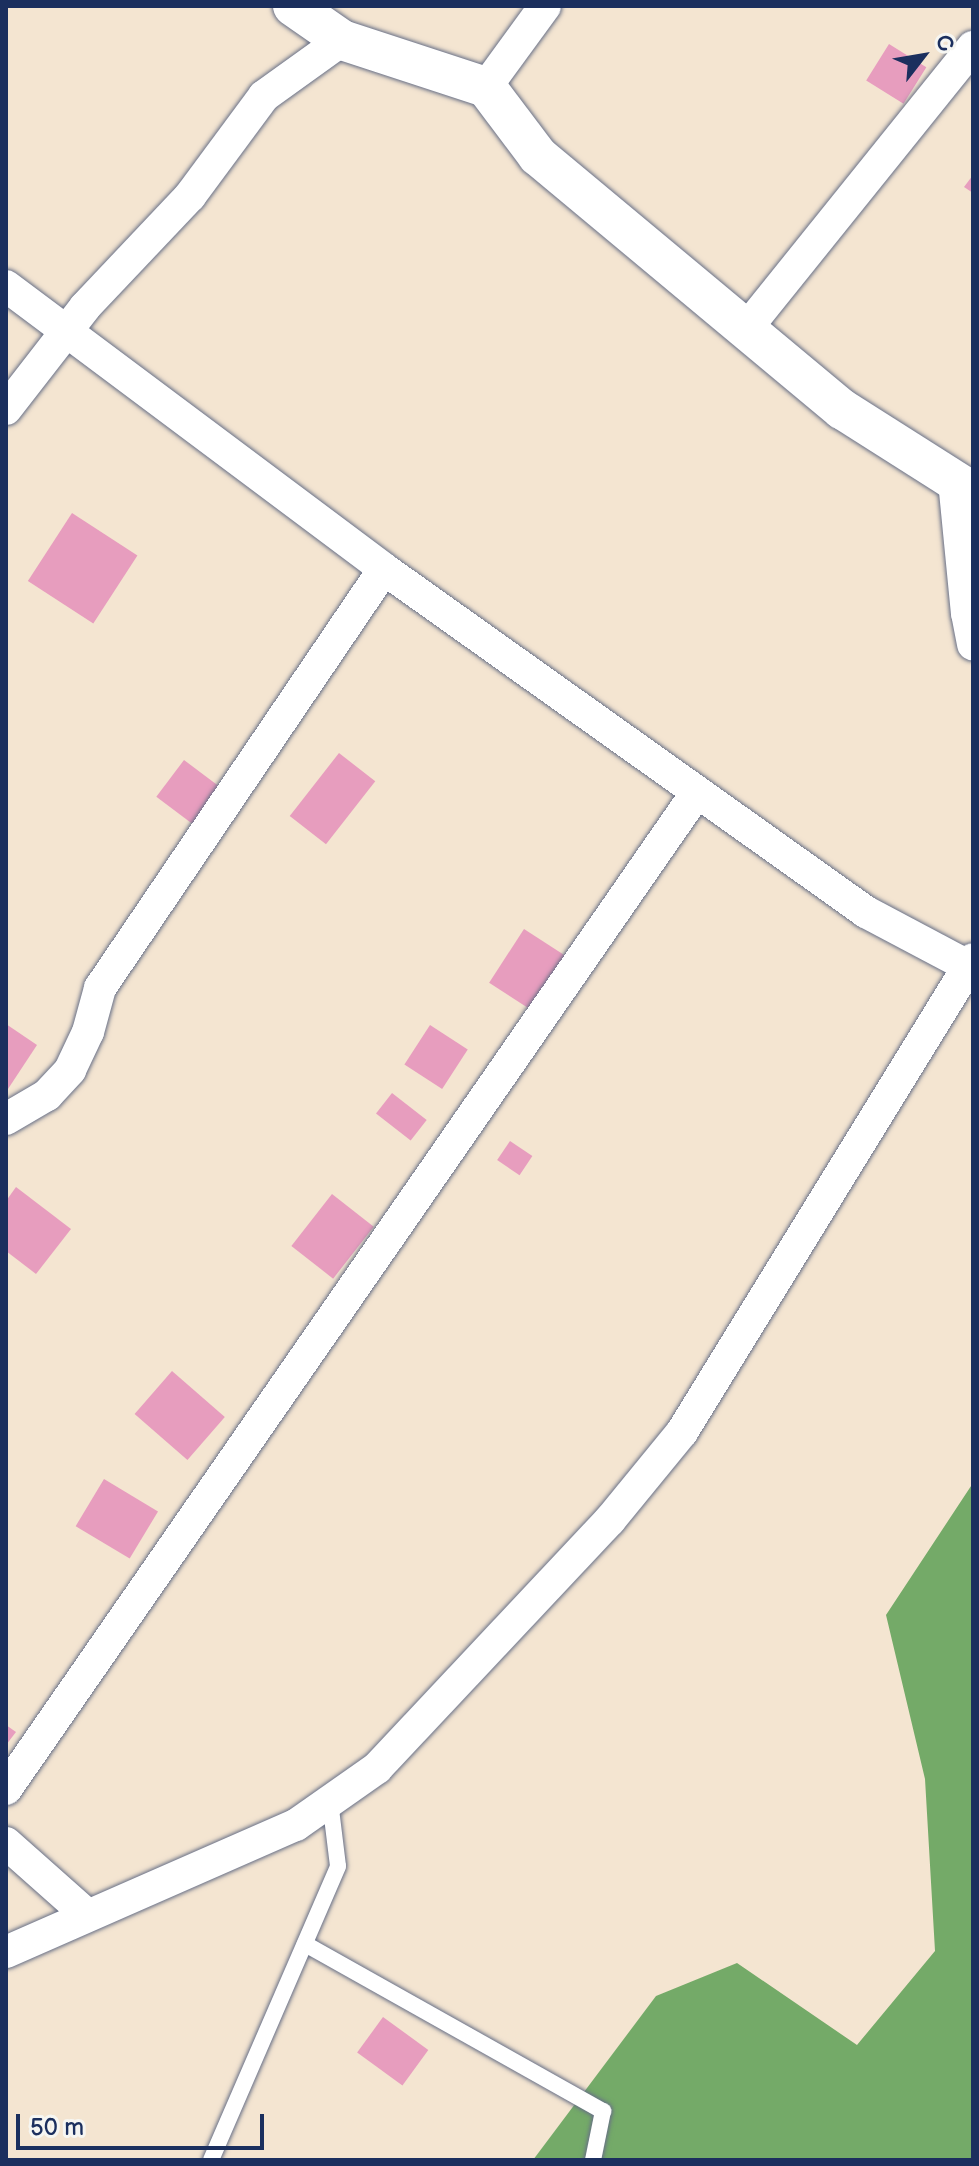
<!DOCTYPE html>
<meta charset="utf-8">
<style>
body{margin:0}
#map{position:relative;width:979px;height:2166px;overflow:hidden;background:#f4e5d1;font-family:"Balsamiq Sans",sans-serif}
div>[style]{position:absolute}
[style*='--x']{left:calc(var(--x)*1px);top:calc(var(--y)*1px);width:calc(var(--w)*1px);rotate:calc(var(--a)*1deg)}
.forest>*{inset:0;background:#74aa68}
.building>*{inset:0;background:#e79dbe;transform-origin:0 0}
.roads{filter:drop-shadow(0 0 2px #676f86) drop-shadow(0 0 2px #676f86)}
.service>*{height:16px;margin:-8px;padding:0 8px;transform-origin:8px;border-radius:8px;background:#fff}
.minor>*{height:32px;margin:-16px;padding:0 16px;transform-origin:16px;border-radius:16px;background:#fff}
.tertiary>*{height:40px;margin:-20px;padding:0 20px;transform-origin:20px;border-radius:20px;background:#fff}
span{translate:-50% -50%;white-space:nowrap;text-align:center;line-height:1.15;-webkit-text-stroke:6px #f6f6f2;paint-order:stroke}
.frame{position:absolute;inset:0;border:8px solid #1b2f5e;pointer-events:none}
.north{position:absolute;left:883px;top:16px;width:80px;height:80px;-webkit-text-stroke:6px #f6f6f2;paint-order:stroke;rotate:59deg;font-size:22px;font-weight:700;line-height:32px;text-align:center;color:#1b2f5e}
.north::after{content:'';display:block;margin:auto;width:28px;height:36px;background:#1b2f5e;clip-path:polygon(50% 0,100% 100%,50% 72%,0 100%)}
.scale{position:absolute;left:16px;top:2114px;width:248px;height:36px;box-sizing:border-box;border:4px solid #1b2f5e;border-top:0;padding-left:10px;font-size:24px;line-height:28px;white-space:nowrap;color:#1b2f5e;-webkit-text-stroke:6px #f6f6f2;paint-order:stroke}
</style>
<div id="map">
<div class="forest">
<i style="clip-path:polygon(973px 1483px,973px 2160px,533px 2160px,656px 1996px,737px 1963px,857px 2045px,935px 1951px,925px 1779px,886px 1615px)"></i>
</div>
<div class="building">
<i style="left:889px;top:44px;width:44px;height:43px;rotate:32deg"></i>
<i style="clip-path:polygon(973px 175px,973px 193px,964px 187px)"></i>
<i style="left:72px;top:513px;width:78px;height:81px;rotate:33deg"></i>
<i style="left:339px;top:753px;width:46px;height:80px;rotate:38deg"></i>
<i style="left:184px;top:760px;width:45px;height:46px;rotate:37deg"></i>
<i style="left:524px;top:929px;width:53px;height:64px;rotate:33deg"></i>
<i style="clip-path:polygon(6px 1024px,37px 1045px,6px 1092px)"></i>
<i style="left:430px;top:1025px;width:45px;height:47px;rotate:33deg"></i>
<i style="left:392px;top:1093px;width:44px;height:26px;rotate:38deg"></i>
<i style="left:510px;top:1141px;width:27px;height:23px;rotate:34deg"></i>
<i style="clip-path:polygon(16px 1187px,71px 1229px,36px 1274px,6px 1251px,6px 1201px)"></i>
<i style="left:332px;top:1194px;width:53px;height:66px;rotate:38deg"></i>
<i style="left:172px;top:1371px;width:70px;height:57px;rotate:41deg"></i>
<i style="left:104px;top:1479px;width:63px;height:55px;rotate:31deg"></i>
<i style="clip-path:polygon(6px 1725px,16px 1732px,6px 1745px)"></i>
<i style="left:383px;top:2017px;width:56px;height:44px;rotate:36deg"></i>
</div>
<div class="roads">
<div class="service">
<i style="--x:305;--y:1944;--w:342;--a:29.3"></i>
<i style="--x:603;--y:2111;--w:50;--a:101.5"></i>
<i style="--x:211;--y:2160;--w:320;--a:-66.6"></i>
<i style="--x:338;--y:1866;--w:65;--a:-97"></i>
</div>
<div class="minor">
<i style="--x:486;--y:87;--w:100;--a:-53.9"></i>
<i style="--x:6;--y:286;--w:472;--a:36.8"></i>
<i style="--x:384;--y:569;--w:592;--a:35.44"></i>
<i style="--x:866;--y:912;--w:115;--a:27.9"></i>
<i style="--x:746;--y:329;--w:362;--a:-51.2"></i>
<i style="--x:6;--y:409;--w:129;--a:-52.2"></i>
<i style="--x:85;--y:307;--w:153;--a:-46.6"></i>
<i style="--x:190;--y:196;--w:124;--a:-53.5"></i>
<i style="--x:264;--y:96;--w:96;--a:-35.7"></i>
<i style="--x:954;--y:481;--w:133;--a:84.4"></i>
<i style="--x:967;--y:613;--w:32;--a:79"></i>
<i style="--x:6;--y:1119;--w:48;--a:-30.3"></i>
<i style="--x:47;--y:1095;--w:34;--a:-47"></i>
<i style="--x:70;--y:1070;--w:42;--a:-64.7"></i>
<i style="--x:88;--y:1032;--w:46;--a:-74.7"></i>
<i style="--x:100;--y:988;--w:506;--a:-55.87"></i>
<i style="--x:6;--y:1789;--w:1213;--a:-55.27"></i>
<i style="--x:6;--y:1843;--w:107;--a:41.6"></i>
<i style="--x:6;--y:1952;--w:317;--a:-23.7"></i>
<i style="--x:296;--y:1825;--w:99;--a:-35.1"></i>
<i style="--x:377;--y:1768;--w:340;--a:-46.8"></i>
<i style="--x:610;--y:1520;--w:114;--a:-50.7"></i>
<i style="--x:682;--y:1432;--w:555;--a:-58.4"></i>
</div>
<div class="tertiary">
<i style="--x:293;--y:6;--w:60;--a:34.8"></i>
<i style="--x:342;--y:40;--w:151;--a:18.1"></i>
<i style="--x:486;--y:87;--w:86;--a:53"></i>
<i style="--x:538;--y:156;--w:396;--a:39.8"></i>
<i style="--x:842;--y:409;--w:155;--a:32.4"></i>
</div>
</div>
<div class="frame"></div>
<div class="north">С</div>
<div class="scale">50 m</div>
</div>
